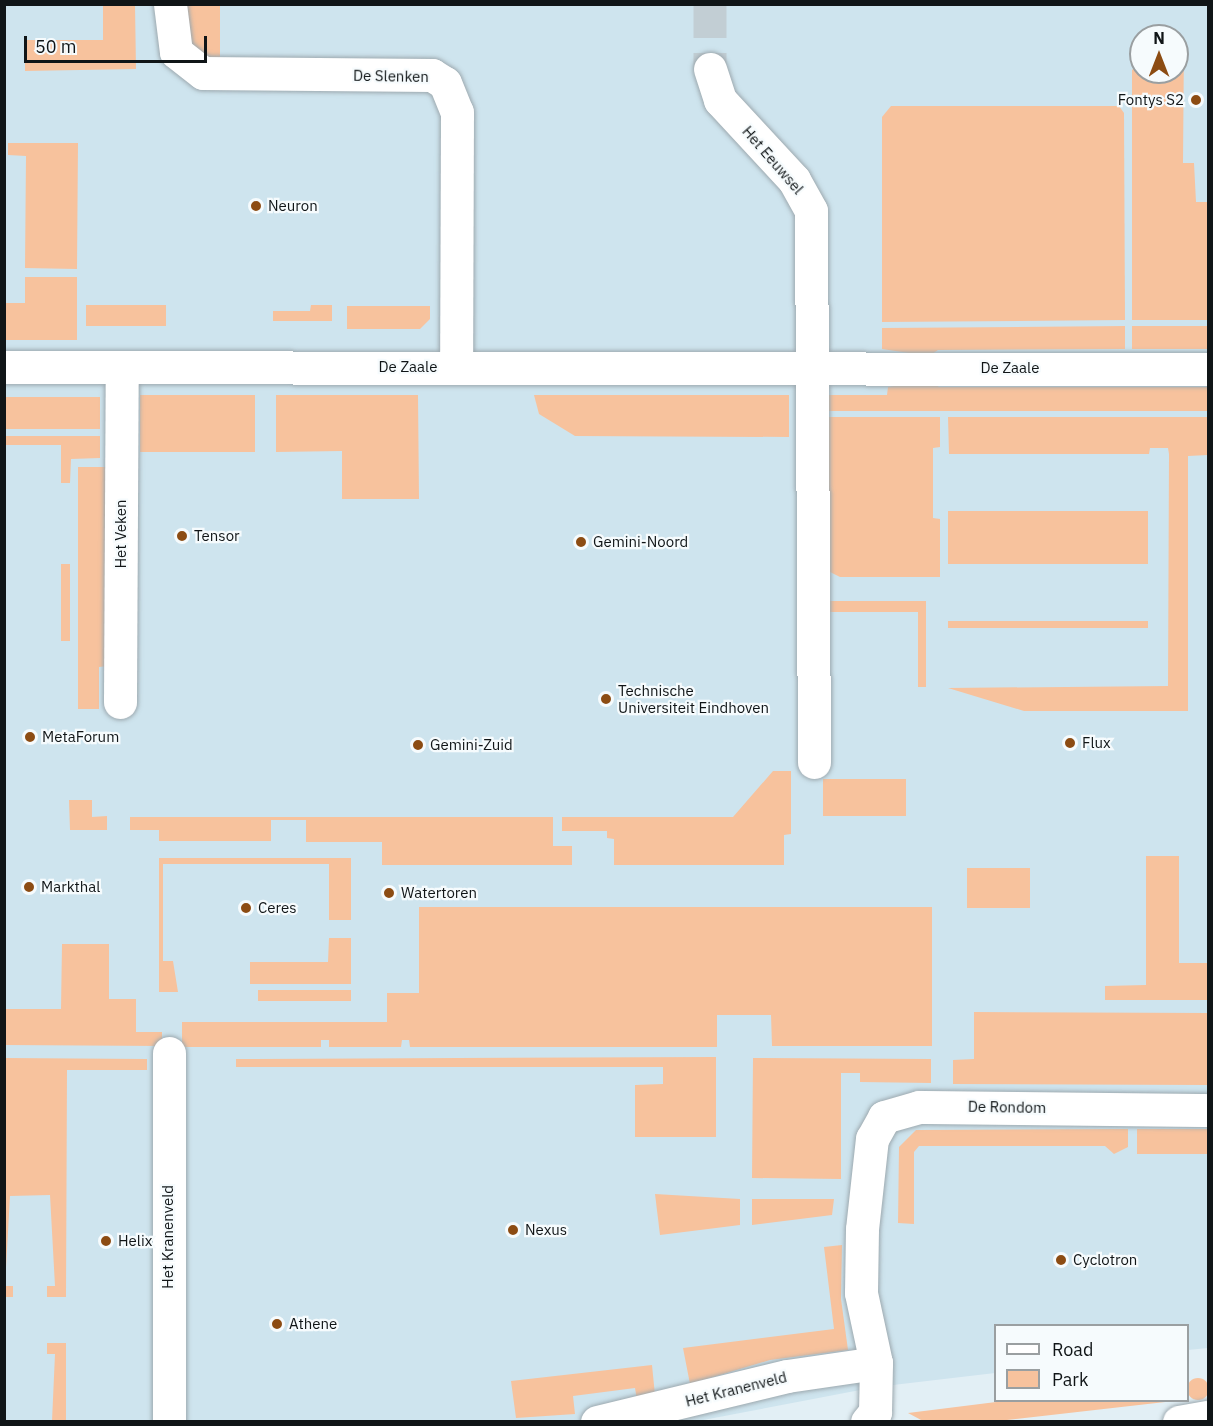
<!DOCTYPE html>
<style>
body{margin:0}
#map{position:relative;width:1213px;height:1426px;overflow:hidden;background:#e2eff5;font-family:"IBM Plex Sans",sans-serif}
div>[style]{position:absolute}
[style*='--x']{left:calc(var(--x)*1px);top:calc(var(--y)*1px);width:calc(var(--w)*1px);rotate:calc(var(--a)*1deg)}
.built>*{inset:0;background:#cee4ee}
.green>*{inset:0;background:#f7c29d;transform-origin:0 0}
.round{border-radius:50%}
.minor-tunnel>*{height:33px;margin-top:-16.5px;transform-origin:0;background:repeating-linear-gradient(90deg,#c2ced4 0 33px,transparent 0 49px)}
.roads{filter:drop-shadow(0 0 2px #9da9af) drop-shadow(0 0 2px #9da9af)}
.minor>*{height:33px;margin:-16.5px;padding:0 16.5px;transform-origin:16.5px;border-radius:16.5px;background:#fff}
.major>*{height:33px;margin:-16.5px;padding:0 16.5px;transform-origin:16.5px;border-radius:16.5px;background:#fff}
.dots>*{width:16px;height:16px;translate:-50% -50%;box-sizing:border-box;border:3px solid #f6fbfd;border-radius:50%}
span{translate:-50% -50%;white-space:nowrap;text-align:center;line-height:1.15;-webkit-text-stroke:4.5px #f6fbfd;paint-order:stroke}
.street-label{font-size:15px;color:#101517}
.poi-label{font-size:15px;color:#101517}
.right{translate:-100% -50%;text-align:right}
.left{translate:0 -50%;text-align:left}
.frame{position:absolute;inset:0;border:6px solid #101517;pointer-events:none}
.legend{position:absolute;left:994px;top:1324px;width:195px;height:78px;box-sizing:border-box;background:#f6fbfd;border:2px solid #9a9fa1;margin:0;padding:8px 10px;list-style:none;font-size:18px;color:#101517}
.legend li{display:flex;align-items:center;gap:12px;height:30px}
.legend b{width:30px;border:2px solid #9a9fa1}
.north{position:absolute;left:1129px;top:24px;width:60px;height:60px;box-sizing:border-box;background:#f6fbfd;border:2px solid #9a9fa1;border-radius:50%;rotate:0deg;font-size:16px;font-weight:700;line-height:24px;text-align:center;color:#101517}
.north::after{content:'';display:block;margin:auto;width:21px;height:27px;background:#8c4c13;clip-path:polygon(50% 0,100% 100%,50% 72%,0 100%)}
.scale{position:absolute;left:24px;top:36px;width:183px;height:27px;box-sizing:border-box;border:3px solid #101517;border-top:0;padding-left:8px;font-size:18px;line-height:21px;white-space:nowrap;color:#101517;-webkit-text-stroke:4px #f6fbfd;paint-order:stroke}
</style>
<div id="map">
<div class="built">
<i style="clip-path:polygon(evenodd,5px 5px,1208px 5px,1208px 1348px,1188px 1350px,1188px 1326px,996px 1326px,995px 1373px,876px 1387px,698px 1421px,5px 1422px,5px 5px,1141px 36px,1177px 36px,1177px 72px,1141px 72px,1141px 36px)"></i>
</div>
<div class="green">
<i style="clip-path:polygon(103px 5px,135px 5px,136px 69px,25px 71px,25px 40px,103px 40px)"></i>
<i style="clip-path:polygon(183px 5px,220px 5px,220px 62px,191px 49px)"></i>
<i style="clip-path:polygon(1177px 38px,1184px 39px,1183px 163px,1194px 163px,1196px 202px,1208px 202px,1208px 320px,1132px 320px,1132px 70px,1141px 61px,1141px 72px,1177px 72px)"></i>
<i style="clip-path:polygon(891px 106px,1119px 106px,1124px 113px,1125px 320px,882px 322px,882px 117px)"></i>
<i style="clip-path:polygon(8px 143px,78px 143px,77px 269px,25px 268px,26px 156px,8px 155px)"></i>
<i style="clip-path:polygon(25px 277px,77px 277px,77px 340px,5px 340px,5px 303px,25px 303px)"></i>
<i style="left:86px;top:305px;width:80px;height:21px"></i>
<i style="clip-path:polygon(311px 305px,332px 305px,332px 321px,273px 321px,273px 311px,310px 311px)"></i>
<i style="clip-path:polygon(347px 306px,430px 306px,430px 319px,420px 329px,347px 329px)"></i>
<i style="clip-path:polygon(1125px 326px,1125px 349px,938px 350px,929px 356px,882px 349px,882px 328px)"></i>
<i style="left:1132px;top:326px;width:76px;height:23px"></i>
<i style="clip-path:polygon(929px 380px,939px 387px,1208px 387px,1208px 411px,823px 411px,823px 395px,887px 395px,888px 387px)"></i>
<i style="left:140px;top:395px;width:115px;height:57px"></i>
<i style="clip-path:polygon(276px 395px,418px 395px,419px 499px,342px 499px,342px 451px,276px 452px)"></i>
<i style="clip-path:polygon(534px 395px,789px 395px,789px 437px,575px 436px,539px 414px)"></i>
<i style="left:100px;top:397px;width:32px;height:95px;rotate:90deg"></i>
<i style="clip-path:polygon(823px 417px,940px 417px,940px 447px,933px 448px,933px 518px,940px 519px,940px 577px,840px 577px,828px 571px)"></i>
<i style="clip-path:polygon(948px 417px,1208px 417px,1208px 455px,1188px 456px,1188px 711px,1024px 711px,948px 688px,1168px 686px,1169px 454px,1168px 448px,1150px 448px,1149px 454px,949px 454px)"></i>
<i style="clip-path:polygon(4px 436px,100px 436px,100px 458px,71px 459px,70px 483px,61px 483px,61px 445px,5px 445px)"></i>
<i style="clip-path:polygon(78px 467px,108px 467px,108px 666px,99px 667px,99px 709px,78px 709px)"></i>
<i style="left:948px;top:511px;width:200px;height:53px"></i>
<i style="left:61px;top:564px;width:9px;height:77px"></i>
<i style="clip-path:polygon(823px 601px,926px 601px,926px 687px,918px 687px,918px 612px,823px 612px)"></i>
<i style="left:948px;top:621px;width:200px;height:7px"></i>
<i style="clip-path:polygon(773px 771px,791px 771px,791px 834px,784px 835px,784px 865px,614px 865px,614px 839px,607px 838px,607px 831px,562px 831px,562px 817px,733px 817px)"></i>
<i style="left:823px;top:779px;width:83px;height:37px"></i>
<i style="clip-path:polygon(69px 800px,92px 800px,92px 817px,107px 816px,107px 830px,70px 830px)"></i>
<i style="clip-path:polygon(130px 817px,553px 817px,553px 846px,572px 846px,572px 865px,382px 865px,382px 842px,306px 842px,306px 820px,271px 820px,271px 841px,159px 841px,159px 830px,130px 830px)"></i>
<i style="clip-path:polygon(1146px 856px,1179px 856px,1179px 963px,1208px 963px,1208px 1000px,1105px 1000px,1105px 986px,1146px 985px)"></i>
<i style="clip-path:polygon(159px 858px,351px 858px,351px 920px,329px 920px,329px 864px,163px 864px,163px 961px,173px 961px,178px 992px,159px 992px)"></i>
<i style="left:967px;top:868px;width:63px;height:40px"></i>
<i style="clip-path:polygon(419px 907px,932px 907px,932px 1046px,772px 1046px,771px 1015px,717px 1015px,717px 1047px,410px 1047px,409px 1040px,402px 1040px,401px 1047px,329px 1047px,329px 1040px,321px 1040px,321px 1047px,182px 1047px,182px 1022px,387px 1022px,387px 993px,419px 993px)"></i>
<i style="clip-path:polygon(329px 938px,351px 938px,351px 984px,250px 984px,250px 962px,328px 962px)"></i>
<i style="clip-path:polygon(62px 944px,109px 944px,109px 999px,136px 999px,136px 1032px,162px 1032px,162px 1046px,5px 1045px,5px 1009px,61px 1009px)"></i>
<i style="left:258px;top:990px;width:93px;height:11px"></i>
<i style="clip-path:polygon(974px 1012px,1208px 1013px,1208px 1085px,953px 1084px,953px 1060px,974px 1059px)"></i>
<i style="clip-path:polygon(716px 1057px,716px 1137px,635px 1137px,635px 1085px,663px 1084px,663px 1067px,236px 1067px,236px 1059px)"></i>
<i style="clip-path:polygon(5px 1058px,147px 1059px,147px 1070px,67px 1070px,66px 1297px,47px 1297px,47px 1286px,55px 1286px,50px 1195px,10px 1196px,5px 1286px,13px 1286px,13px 1297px,5px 1297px)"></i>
<i style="clip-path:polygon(753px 1058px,931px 1059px,931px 1083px,860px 1082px,860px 1073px,841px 1073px,841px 1179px,752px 1178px)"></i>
<i style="clip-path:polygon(1128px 1129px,1128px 1147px,1114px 1154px,1105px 1146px,919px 1146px,914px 1152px,914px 1224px,898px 1223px,899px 1147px,916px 1130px)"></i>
<i style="left:1137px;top:1129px;width:71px;height:25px"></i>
<i style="clip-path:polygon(655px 1194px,740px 1199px,740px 1225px,660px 1235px)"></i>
<i style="clip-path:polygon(752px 1199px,834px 1199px,832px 1215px,752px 1225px)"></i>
<i style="clip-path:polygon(842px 1245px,841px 1299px,848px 1350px,770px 1360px,690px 1384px,683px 1348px,834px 1329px,824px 1247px)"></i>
<i style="clip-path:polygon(47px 1343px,66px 1343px,66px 1421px,52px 1421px,55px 1354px,47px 1354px)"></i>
<i style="clip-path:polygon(652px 1365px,655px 1395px,638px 1406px,635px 1388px,573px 1396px,575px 1414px,516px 1418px,511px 1381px)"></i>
<i class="round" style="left:1187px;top:1378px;width:22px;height:22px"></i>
<i style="clip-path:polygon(1004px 1401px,1004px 1400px,1174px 1401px,989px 1422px,923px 1421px,908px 1413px)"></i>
</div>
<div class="minor-tunnel">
<i style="--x:710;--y:4;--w:65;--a:90"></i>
</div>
<div class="roads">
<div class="minor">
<i style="--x:170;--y:4;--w:48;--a:82.9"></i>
<i style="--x:176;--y:52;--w:34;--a:38"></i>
<i style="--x:203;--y:73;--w:229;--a:0.5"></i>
<i style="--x:432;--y:75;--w:15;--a:32"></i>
<i style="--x:445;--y:83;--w:31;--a:68"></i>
<i style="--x:457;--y:112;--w:255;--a:90.2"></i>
<i style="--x:710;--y:69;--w:33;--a:72"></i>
<i style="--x:720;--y:100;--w:109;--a:47.2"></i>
<i style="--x:794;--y:180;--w:35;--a:61"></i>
<i style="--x:811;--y:211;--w:551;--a:89.69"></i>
<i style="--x:4;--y:367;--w:1204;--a:0.1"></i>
<i style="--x:120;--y:702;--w:335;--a:-89.7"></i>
<i style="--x:169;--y:1422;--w:369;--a:-90"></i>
<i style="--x:597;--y:1422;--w:195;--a:-13.6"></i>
<i style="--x:787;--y:1376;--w:90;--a:-8.3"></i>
<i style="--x:867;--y:1422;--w:13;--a:-51"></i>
<i style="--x:875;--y:1412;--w:49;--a:-88.8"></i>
<i style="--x:876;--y:1363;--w:72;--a:-102.1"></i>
<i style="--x:861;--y:1293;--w:64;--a:-89.1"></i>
<i style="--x:862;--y:1229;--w:91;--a:-83.7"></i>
<i style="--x:872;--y:1139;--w:25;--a:-61"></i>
<i style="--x:884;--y:1117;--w:36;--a:-16"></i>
<i style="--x:919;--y:1107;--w:289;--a:0.6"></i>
</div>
<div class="major">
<i style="--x:1179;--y:1422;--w:29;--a:-10"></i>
</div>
</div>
<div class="dots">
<i style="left:1196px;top:100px;background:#8c4c13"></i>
<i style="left:256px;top:206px;background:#8c4c13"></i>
<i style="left:182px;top:536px;background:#8c4c13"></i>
<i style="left:581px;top:542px;background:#8c4c13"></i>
<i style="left:606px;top:699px;background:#8c4c13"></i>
<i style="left:30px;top:737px;background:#8c4c13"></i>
<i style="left:1070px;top:743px;background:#8c4c13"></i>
<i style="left:418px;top:745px;background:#8c4c13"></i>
<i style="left:29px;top:887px;background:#8c4c13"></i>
<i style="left:389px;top:893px;background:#8c4c13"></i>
<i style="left:246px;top:908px;background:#8c4c13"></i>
<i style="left:513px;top:1230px;background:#8c4c13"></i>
<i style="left:106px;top:1241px;background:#8c4c13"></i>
<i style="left:1061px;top:1260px;background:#8c4c13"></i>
<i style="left:277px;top:1324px;background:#8c4c13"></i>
</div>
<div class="street-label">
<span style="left:391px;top:76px;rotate:1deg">De Slenken</span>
<span style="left:773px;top:160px;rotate:49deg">Het Eeuwsel</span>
<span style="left:408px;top:367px">De Zaale</span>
<span style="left:1010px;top:368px">De Zaale</span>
<span style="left:121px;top:534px;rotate:-90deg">Het Veken</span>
<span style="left:1007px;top:1107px;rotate:1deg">De Rondom</span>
<span style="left:168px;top:1237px;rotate:-90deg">Het Kranenveld</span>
<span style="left:736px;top:1389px;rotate:-14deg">Het Kranenveld</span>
</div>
<div class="poi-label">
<span class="right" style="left:1184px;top:100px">Fontys S2</span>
<span class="left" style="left:268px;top:206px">Neuron</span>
<span class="left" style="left:194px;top:536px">Tensor</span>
<span class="left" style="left:593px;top:542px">Gemini-Noord</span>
<span class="left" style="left:618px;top:699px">Technische<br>Universiteit Eindhoven</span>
<span class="left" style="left:42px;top:737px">MetaForum</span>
<span class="left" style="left:1082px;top:743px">Flux</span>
<span class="left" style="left:430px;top:745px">Gemini-Zuid</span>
<span class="left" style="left:41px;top:887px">Markthal</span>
<span class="left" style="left:401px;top:893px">Watertoren</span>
<span class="left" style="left:258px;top:908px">Ceres</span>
<span class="left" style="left:525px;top:1230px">Nexus</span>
<span class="left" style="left:118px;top:1241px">Helix</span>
<span class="left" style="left:1073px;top:1260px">Cyclotron</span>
<span class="left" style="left:289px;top:1324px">Athene</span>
</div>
<div class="frame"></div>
<ul class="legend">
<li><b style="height:8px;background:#fff"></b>Road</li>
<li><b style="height:16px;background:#f7c29d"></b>Park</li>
</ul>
<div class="north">N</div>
<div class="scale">50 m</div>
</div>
